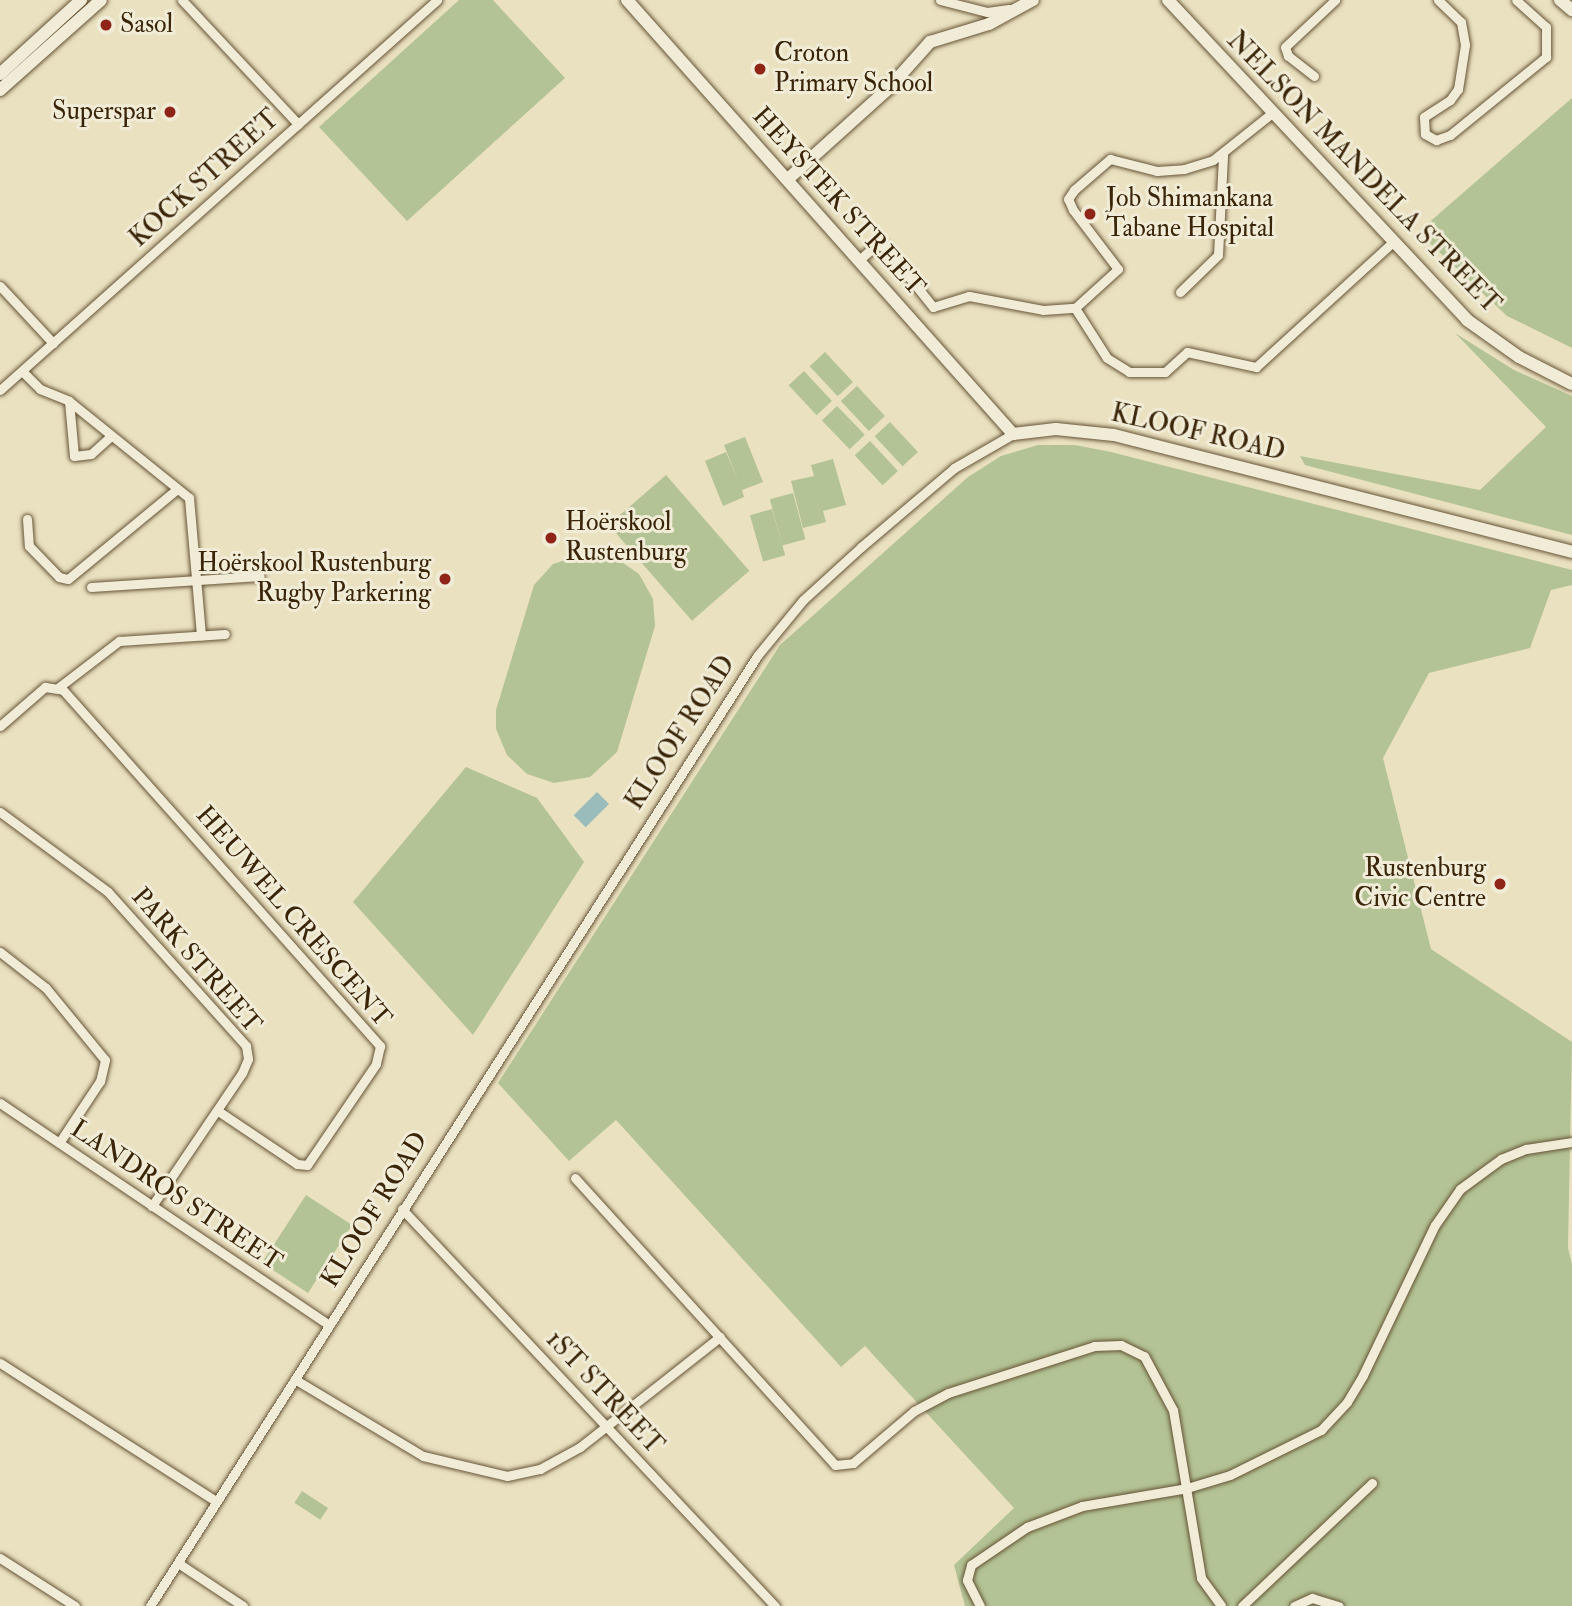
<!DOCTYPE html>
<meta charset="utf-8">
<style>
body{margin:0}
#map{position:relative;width:1572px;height:1606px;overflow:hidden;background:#eae1c1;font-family:"IM FELL Double Pica",serif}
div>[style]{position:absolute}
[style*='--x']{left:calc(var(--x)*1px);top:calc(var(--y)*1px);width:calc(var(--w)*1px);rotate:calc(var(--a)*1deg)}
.green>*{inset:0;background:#b4c395;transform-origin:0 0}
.water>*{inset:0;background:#9abcba;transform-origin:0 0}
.roads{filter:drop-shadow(0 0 2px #665436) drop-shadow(0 0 2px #665436)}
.street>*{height:9px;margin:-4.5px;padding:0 4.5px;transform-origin:4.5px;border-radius:4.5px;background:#f1ecd7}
.secondary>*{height:12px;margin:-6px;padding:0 6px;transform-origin:6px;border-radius:6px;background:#f1ecd7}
.dots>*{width:19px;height:19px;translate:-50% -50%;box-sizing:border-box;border:4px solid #f1ecd7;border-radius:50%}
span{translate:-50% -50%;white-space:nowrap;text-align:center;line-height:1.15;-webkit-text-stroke:6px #f1ecd7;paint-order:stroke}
.poi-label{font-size:26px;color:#3a2508}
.left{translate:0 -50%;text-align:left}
.right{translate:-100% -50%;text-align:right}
.street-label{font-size:26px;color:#3a2508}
</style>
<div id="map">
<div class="green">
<i style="clip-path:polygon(459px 0,493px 0,565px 78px,407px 221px,319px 127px)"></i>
<i style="clip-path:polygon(1572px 98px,1572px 348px,1507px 316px,1418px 232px)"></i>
<i style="clip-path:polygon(1455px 333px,1514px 370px,1572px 396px,1572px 535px,1305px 465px,1300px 456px,1480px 490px,1546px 427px)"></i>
<i style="left:825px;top:352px;width:41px;height:21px;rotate:47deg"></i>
<i style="left:804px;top:371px;width:41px;height:21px;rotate:47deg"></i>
<i style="left:857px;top:386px;width:41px;height:22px;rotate:47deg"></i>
<i style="left:837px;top:406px;width:40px;height:21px;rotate:46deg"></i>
<i style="left:890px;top:422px;width:41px;height:21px;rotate:47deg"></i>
<i style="clip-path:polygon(745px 437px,763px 482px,742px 490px,744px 497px,723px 506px,705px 461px,726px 452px,738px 480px,724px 445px)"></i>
<i style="left:870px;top:441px;width:41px;height:21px;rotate:47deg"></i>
<i style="clip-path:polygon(1038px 445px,1075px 445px,1111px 452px,1572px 570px,1572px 585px,1551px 590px,1530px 648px,1429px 673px,1383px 758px,1431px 949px,1572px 1042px,1568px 1248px,1572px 1264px,1572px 1606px,965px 1606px,954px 1565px,1014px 1508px,865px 1346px,841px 1367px,616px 1120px,569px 1161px,498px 1083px,780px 645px,968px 477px,1001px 456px)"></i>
<i style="clip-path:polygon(833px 459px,846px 505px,823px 511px,826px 522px,803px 528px,791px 481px,814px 476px,811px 465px)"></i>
<i style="left:666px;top:475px;width:127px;height:76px;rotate:49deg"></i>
<i style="left:793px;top:493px;width:48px;height:24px;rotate:75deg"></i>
<i style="left:772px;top:509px;width:48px;height:23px;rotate:74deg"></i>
<i style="clip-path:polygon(588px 553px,616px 558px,639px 574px,653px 599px,655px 626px,617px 752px,590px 777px,554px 783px,527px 774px,507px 755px,496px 729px,496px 710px,534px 585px,553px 564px)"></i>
<i style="clip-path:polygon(466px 767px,537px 798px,584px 862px,473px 1035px,353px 902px)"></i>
<i style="left:306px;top:1195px;width:55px;height:81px;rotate:33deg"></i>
<i style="left:302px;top:1491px;width:31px;height:14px;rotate:33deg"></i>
</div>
<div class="water">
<i style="left:597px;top:792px;width:17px;height:33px;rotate:45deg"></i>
</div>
<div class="roads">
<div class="street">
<i style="--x:182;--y:0;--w:170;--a:46.9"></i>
<i style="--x:940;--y:0;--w:49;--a:14.3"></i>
<i style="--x:987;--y:12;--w:22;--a:-8"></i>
<i style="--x:1438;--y:0;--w:32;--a:44"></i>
<i style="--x:1461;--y:22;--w:23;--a:80"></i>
<i style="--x:1465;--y:45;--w:45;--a:99"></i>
<i style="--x:1458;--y:89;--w:14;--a:126"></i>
<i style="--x:1450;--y:100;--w:31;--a:147"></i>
<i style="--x:1424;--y:117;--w:17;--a:87"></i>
<i style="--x:1425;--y:134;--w:13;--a:29"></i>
<i style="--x:1436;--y:140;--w:15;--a:-20"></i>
<i style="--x:1450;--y:135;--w:124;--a:-39.1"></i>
<i style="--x:1546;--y:57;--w:30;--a:-90"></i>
<i style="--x:1546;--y:27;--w:40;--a:-138"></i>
<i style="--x:1314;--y:76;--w:33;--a:-142"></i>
<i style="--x:1288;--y:56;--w:9;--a:-108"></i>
<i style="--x:1285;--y:47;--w:69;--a:-43.2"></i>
<i style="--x:859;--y:260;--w:23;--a:-41"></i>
<i style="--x:876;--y:245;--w:9;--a:13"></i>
<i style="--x:885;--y:247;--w:77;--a:51.3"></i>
<i style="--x:933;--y:307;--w:38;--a:-17"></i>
<i style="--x:969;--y:296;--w:75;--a:10.7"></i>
<i style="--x:1043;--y:310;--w:32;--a:-4"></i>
<i style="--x:1075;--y:308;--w:58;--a:-42.2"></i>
<i style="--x:1118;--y:269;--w:74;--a:-127.3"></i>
<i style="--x:1073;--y:210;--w:12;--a:-114"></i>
<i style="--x:1068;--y:199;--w:11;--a:-56"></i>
<i style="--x:1074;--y:190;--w:48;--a:-40.7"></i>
<i style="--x:1110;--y:159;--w:49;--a:14.3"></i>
<i style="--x:1157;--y:171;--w:27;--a:-4"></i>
<i style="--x:1184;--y:169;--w:30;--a:-17"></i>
<i style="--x:1213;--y:160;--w:75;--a:-38.5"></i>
<i style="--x:0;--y:286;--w:78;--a:47.1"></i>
<i style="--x:1180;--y:292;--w:53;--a:-44.2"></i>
<i style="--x:1218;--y:255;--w:100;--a:-87.1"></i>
<i style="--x:1075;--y:308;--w:59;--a:57.4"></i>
<i style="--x:1107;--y:358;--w:26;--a:32"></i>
<i style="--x:1129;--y:372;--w:36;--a:0"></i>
<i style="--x:1165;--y:372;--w:30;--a:-42"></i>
<i style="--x:1187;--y:352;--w:71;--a:12.3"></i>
<i style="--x:1256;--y:367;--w:185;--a:-42.4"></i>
<i style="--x:22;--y:371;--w:25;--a:45"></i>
<i style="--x:40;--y:389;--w:31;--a:22"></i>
<i style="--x:69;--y:401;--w:154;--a:38.9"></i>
<i style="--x:189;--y:498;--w:138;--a:85"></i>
<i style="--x:0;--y:390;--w:586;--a:-41.75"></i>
<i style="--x:69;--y:401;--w:55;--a:84.8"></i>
<i style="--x:74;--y:456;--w:17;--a:-7"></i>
<i style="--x:91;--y:454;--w:27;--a:-42"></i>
<i style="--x:27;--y:519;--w:27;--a:86"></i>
<i style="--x:29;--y:546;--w:43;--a:45.9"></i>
<i style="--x:59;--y:577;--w:9;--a:13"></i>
<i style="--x:68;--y:579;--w:141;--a:-39.5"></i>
<i style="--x:91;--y:587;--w:169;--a:-3.7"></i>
<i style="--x:59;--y:687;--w:76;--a:-37.5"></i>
<i style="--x:119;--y:641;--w:106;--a:-3.8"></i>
<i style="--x:0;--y:726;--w:60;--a:-40.9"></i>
<i style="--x:45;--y:687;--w:18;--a:9"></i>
<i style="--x:63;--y:690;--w:477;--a:48.3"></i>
<i style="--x:380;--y:1046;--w:18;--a:103"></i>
<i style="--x:376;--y:1064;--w:122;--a:124.3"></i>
<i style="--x:307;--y:1165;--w:10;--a:-174"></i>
<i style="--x:297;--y:1164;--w:95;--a:-146.1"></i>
<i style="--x:0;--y:812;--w:134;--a:36.5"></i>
<i style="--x:108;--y:892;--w:207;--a:48.1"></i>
<i style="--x:246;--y:1046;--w:13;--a:81"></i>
<i style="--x:248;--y:1059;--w:15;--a:113"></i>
<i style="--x:242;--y:1073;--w:161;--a:124.1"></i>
<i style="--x:0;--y:952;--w:58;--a:38"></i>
<i style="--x:46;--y:988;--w:93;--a:50.7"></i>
<i style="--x:105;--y:1060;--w:22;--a:103"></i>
<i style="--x:100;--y:1081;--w:74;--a:123.5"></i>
<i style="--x:0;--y:1103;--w:397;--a:34"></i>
<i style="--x:575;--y:1178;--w:387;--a:47.8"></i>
<i style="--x:835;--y:1465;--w:18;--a:-6"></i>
<i style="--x:853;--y:1463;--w:80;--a:-40.4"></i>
<i style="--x:914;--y:1411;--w:38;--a:-28"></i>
<i style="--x:948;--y:1393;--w:153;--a:-17.8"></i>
<i style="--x:1094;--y:1346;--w:27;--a:-2"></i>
<i style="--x:1121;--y:1345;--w:25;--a:26"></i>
<i style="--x:1144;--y:1356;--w:61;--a:61.8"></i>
<i style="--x:1173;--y:1410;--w:170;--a:80.5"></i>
<i style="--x:1201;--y:1578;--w:34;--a:54"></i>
<i style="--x:402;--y:1209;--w:545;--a:46.79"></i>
<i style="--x:0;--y:1363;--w:256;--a:32.6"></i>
<i style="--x:296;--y:1380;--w:148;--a:30.9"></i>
<i style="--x:423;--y:1456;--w:86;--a:13.4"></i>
<i style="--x:507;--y:1476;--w:34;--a:-12"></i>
<i style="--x:540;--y:1469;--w:46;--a:-28.8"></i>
<i style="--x:580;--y:1447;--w:178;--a:-38.2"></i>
<i style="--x:0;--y:1558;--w:89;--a:32.6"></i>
<i style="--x:178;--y:1563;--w:78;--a:33.5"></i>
<i style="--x:150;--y:1606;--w:1127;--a:-57.42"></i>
<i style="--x:757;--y:656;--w:72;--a:-50.6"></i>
<i style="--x:803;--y:600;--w:79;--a:-42.4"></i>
<i style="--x:861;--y:547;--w:122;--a:-40.3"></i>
<i style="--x:954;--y:468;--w:68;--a:-30"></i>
<i style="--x:980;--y:1606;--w:29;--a:-117"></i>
<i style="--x:967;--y:1580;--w:16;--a:-75"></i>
<i style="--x:971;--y:1565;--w:68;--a:-34.2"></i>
<i style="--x:1027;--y:1527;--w:59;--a:-20.9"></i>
<i style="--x:1082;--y:1506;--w:107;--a:-9.7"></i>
<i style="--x:1187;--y:1488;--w:45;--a:-16.8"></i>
<i style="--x:1230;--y:1475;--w:102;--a:-26.3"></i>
<i style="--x:1321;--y:1430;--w:38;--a:-47"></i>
<i style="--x:1347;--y:1402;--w:31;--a:-59"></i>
<i style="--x:1363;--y:1375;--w:166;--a:-64.4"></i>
<i style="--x:1435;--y:1225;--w:44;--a:-55.2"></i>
<i style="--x:1460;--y:1189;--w:51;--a:-36.2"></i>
<i style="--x:1501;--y:1159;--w:27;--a:-22"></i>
<i style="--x:1526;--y:1149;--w:47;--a:-8.7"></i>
<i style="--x:1242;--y:1606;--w:179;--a:-43.4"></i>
<i style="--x:1294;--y:1606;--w:20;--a:-24"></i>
<i style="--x:1312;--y:1598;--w:28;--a:17"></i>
</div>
<div class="secondary">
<i style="--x:627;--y:0;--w:581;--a:48.35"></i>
<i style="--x:1013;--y:434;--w:43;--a:-6.6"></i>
<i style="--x:1056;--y:429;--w:58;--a:5.9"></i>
<i style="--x:1114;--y:435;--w:473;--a:14.3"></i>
<i style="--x:1168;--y:0;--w:438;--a:46.9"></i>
<i style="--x:1467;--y:320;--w:64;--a:35.4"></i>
<i style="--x:1519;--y:357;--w:59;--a:27"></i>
<i style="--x:1560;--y:0;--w:16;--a:40"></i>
<i style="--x:0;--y:74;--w:110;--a:-42.4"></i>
<i style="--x:0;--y:90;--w:135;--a:-41.7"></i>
<i style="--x:788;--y:179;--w:136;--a:-42"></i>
<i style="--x:889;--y:88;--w:62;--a:-48.3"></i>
<i style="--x:930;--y:42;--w:62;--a:-17"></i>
<i style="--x:989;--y:24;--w:50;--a:-28.6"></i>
</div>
</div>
<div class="dots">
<i style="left:106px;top:25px;background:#8f2418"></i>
<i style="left:760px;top:69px;background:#8f2418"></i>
<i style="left:170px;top:112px;background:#8f2418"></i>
<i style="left:1090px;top:214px;background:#8f2418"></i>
<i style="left:551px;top:538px;background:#8f2418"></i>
<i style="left:445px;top:579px;background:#8f2418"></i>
<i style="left:1500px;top:884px;background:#8f2418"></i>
</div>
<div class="poi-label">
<span class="left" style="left:120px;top:25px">Sasol</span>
<span class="left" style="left:774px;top:69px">Croton<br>Primary School</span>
<span class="right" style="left:156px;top:112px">Superspar</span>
<span class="left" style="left:1106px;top:214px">Job Shimankana<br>Tabane Hospital</span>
<span class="left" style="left:565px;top:538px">Hoërskool<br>Rustenburg</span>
<span class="right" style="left:431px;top:579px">Hoërskool Rustenburg<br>Rugby Parkering</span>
<span class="right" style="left:1486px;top:884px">Rustenburg<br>Civic Centre</span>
</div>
<div class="street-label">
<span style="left:1363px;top:173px;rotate:46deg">NELSON MANDELA STREET</span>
<span style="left:205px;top:179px;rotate:-42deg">KOCK STREET</span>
<span style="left:838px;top:202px;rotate:48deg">HEYSTEK STREET</span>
<span style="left:1198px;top:433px;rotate:13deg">KLOOF ROAD</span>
<span style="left:681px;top:733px;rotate:-57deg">KLOOF ROAD</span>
<span style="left:293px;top:917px;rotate:49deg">HEUWEL CRESCENT</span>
<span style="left:196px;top:961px;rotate:49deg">PARK STREET</span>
<span style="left:176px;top:1196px;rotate:34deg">LANDROS STREET</span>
<span style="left:375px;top:1210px;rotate:-58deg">KLOOF ROAD</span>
<span style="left:604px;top:1393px;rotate:47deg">1ST STREET</span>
</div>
</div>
